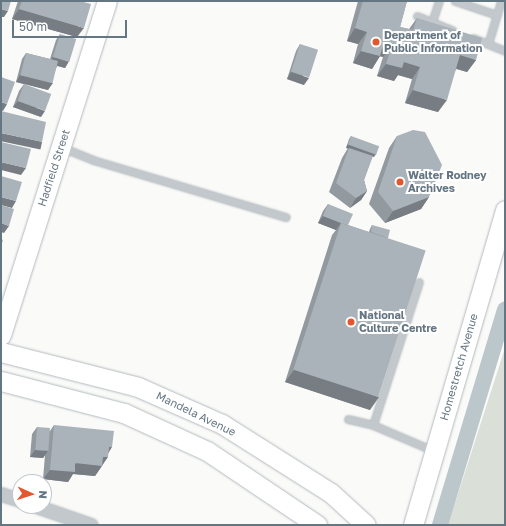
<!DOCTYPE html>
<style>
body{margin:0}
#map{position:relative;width:506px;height:526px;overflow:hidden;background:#fafaf8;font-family:"Golos Text",sans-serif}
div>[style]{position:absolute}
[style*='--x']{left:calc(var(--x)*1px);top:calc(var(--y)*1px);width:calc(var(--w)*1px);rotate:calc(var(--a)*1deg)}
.green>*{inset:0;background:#dadfd7}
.canal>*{height:16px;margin:-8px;padding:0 8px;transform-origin:8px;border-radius:8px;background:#bbc7cb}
.roads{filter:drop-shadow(0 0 1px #b3babf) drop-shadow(0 0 1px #b3babf)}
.lane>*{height:7px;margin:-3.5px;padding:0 3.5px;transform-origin:3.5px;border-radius:3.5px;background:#c3c8cc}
.street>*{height:13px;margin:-6.5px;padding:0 6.5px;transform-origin:6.5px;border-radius:6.5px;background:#c3c8cc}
.secondary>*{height:19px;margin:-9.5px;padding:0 9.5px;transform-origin:9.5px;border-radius:9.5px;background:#fff}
.wall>*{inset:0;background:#929a9f}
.shaded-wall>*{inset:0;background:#777d82;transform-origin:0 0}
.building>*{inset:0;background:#aab3b9;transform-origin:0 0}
.dots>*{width:11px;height:11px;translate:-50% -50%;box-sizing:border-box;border:2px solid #fff;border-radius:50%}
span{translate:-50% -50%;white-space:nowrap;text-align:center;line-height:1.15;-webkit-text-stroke:4px #fff;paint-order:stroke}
.poi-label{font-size:11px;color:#657683;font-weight:700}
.left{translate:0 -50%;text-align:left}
.street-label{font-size:11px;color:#657683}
.frame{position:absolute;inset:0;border:2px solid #657683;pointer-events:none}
.north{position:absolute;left:12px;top:474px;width:40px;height:40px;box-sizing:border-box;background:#fff;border:1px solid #c1c8cd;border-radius:50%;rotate:93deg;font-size:11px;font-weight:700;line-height:16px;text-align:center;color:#657683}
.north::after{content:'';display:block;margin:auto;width:14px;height:18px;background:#e4572e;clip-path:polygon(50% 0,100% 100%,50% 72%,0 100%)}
.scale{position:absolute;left:12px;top:20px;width:115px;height:18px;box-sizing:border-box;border:2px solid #657683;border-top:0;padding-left:5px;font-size:12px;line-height:14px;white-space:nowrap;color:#657683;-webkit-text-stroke:3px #fff;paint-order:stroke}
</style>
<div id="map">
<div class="green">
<i style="clip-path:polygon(505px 348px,505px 525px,448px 525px)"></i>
</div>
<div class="canal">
<i style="--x:440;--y:525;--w:225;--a:-73.2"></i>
</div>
<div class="roads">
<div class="lane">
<i style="--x:455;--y:1;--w:44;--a:18.4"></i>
<i style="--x:417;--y:16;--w:38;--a:22"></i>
<i style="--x:432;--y:22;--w:22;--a:-72"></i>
<i style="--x:473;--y:38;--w:35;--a:22"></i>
<i style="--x:488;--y:44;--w:45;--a:-73.2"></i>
<i style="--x:61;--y:147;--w:35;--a:22"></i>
<i style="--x:93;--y:160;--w:201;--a:16.5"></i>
<i style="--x:348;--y:419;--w:26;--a:13"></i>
<i style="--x:373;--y:425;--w:66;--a:23.1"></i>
<i style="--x:373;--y:425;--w:150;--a:-72.2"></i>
</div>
<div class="street">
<i style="--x:1;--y:494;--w:20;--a:18"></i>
<i style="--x:36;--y:506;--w:58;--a:19.1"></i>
</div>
<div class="secondary">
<i style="--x:1;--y:335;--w:350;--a:-72.4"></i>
<i style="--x:1;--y:352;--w:141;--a:14.3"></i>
<i style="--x:138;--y:387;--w:92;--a:23.8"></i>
<i style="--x:222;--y:424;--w:129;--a:32.3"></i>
<i style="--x:331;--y:493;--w:47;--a:42.4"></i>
<i style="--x:1;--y:381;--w:127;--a:14.6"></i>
<i style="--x:124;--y:413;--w:91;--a:24.6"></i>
<i style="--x:207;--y:451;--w:133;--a:33.9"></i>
<i style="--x:413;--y:525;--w:328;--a:-73.7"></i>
</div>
</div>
<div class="wall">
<i style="clip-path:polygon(18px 1px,80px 1px,77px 37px,12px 19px)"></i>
<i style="clip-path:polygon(358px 1px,407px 1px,400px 27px,409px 29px,417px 18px,476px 60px,467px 72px,456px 69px,438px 112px,405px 103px,412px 79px,398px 75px,394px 81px,377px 76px,383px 57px,380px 56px,372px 69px,353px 63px,358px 44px,347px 41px)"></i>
<i style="clip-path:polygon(60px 34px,69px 61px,65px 68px,57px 66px,48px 90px,25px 84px,41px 117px,13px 107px,19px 91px,24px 84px,16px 82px,22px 59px,26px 53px,50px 59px,56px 40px)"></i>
<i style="clip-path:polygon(300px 44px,304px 85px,287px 79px,296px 51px)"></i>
<i style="clip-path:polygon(351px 136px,374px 157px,372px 157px,364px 180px,367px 191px,361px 200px,350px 208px,329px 192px,342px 158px,348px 148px,346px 148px,349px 139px)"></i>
<i style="clip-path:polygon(397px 136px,429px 197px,421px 209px,385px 223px,369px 204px,389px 148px)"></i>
<i style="clip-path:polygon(328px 204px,348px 225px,369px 232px,370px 229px,372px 225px,388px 238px,370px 410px,285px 382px,332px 235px,336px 230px,318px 223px,323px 211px)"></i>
<i style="clip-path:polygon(54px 425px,108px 453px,102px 466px,95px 476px,73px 474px,68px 482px,43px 479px,45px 455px,43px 458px,30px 457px,32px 434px,37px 427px,50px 431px)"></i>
</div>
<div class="shaded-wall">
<i style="clip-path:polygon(1px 9px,8px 11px,4px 17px,1px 17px)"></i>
<i style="clip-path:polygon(19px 9px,84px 28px,77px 37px,12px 19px)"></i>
<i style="clip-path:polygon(355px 28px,367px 32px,358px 44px,347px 41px)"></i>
<i style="clip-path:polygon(384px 42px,392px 45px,383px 57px,375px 55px)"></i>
<i style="clip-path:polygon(361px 51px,380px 56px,372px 69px,353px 63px)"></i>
<i style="clip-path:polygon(460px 55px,476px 60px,467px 72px,451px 67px)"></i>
<i style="clip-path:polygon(53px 57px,69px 61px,65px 68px,48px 63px)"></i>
<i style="clip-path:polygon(404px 62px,420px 67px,412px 79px,398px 75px,394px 81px,377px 76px,386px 64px)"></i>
<i style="clip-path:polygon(291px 72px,309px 78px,304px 85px,287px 79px)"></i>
<i style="clip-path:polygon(20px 75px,53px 83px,48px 90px,16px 82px)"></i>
<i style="clip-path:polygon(413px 90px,447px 100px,438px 112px,405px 103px)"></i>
<i style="clip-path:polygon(18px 101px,45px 111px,41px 117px,13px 107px)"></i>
<i style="clip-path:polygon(1px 102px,7px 104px,3px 111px,1px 110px)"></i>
<i style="left:1px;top:133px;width:42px;height:8px;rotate:12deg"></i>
<i style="clip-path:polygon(348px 144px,376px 154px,374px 157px,346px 148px)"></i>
<i style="clip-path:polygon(1px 162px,26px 168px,21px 175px,1px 170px)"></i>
<i style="clip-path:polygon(367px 191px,361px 200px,350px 208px,356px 198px)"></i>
<i style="clip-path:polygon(1px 197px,16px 201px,12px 208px,1px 205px)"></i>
<i style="clip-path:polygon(429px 197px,421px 209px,385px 223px,393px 211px)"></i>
<i style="clip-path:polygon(323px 216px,341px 223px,336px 230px,318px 223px)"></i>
<i style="clip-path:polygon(1px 223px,9px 226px,4px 233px,1px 232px)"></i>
<i style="clip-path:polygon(294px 370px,379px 397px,370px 410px,285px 382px)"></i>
<i style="clip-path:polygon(109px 447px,112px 447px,106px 457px)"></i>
<i style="clip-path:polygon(35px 450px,48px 451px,43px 458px,30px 457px)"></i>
<i style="clip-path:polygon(103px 457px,108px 457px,95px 476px,73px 474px,68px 482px,43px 479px,50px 470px)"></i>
</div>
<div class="building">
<i style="clip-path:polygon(1px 1px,11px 1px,8px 11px,1px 9px)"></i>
<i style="clip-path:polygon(22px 1px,80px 1px,91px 4px,84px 28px,19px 9px)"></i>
<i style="clip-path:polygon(363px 1px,407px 1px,400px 27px,413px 30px,417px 18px,482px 38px,476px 60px,460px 55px,447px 100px,413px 90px,420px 67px,404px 62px,402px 68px,386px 64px,392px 45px,384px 42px,380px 56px,361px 51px,367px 32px,355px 28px)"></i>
<i style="left:60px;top:34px;width:17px;height:24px;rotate:17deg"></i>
<i style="left:300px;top:44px;width:19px;height:29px;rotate:18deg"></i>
<i style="left:26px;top:53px;width:33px;height:23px;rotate:14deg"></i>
<i style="clip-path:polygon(1px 77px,15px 82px,7px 104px,1px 102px)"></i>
<i style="left:24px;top:84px;width:29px;height:18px;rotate:20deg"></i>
<i style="clip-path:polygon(1px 111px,46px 122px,42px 142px,1px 133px)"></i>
<i style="clip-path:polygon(413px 130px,425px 132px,442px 165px,429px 197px,393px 211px,378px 192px,397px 136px)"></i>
<i style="left:351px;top:136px;width:30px;height:9px;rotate:20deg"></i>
<i style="clip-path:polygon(1px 142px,31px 149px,26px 168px,1px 162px)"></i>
<i style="clip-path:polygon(349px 148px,373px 156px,364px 180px,367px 191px,356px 198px,336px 183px)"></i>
<i style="clip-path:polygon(1px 176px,22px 182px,16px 201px,1px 197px)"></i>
<i style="clip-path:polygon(328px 204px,353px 214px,348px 225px,341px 223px,323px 216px)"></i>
<i style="clip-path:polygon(1px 205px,14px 209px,9px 226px,1px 223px)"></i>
<i style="left:341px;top:223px;width:89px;height:154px;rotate:18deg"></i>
<i style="clip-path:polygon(372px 225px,390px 230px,388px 238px,371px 232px)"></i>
<i style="clip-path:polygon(1px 239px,3px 240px,1px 247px)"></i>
<i style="clip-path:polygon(54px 425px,114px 431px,112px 447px,109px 447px,108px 457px,103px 457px,102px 466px,75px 463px,75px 472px,50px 470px)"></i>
<i style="left:37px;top:427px;width:13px;height:23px;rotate:4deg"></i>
</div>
<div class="dots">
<i style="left:376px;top:42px;background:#e4572e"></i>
<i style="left:400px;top:182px;background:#e4572e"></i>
<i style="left:351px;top:322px;background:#e4572e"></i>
</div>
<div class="poi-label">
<span class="left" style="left:384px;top:42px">Department of<br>Public Information</span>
<span class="left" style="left:408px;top:182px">Walter Rodney<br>Archives</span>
<span class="left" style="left:359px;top:322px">National<br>Culture Centre</span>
</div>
<div class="street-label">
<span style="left:54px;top:168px;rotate:-72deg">Hadfield Street</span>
<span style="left:459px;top:367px;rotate:-74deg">Homestretch Avenue</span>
<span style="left:196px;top:414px;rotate:26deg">Mandela Avenue</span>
</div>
<div class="frame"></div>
<div class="north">N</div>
<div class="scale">50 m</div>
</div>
